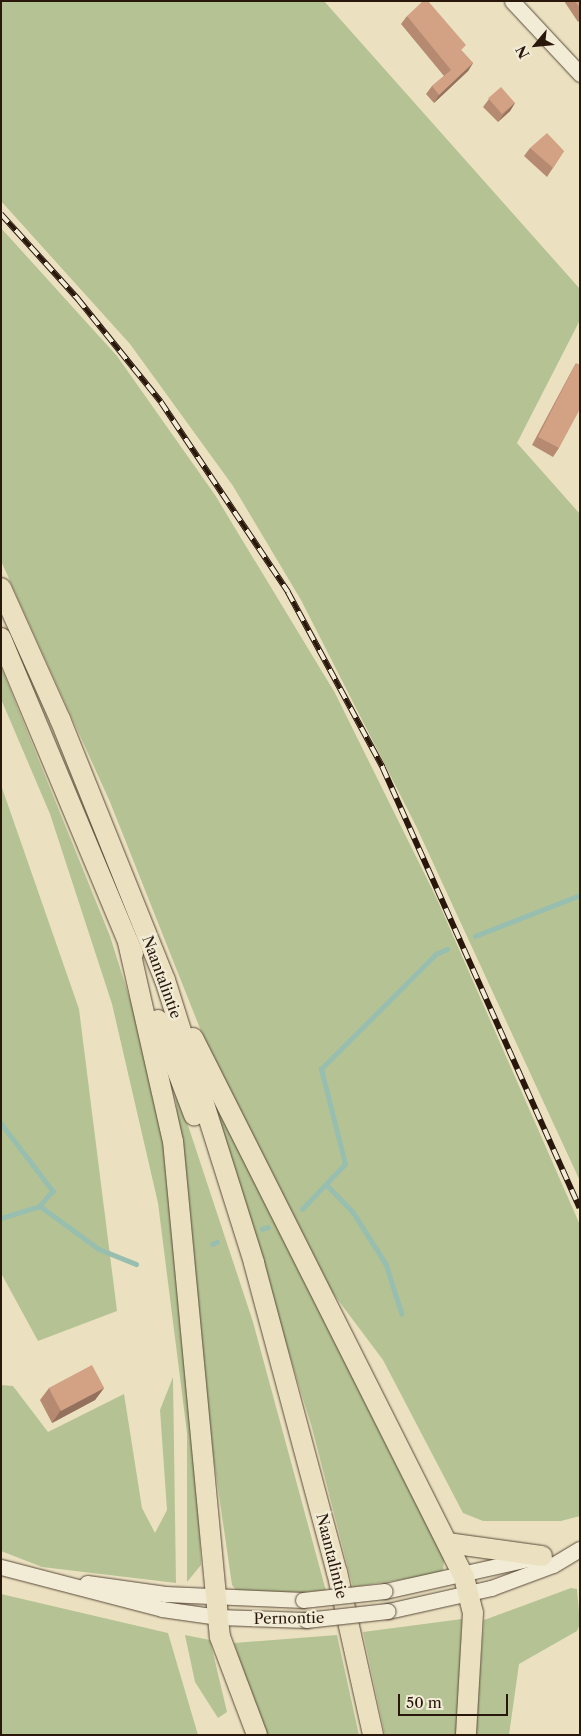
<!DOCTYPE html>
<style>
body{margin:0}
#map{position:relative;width:581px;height:1736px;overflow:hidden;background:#ebe1c1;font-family:"Libre Caslon Text",serif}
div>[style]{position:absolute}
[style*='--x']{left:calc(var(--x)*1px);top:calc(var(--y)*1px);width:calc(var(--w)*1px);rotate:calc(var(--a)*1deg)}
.green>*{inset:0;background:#b5c394}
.stream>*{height:4.5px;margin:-2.25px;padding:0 2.25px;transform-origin:2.25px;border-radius:2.25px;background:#98beb0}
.roads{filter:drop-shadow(0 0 1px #5a4a39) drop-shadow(0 0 1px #5a4a39)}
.minor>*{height:15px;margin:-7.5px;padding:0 7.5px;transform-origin:7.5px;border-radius:7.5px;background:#f2ecd7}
.major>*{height:20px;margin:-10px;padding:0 10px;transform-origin:10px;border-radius:10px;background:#ebe1c1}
.rail>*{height:5.5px;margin-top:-2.75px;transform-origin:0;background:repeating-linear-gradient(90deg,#f2ecd7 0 11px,#29170c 0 22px);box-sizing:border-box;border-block:1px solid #29170c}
.bridges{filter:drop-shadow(0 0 1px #5a4a39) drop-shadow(0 0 1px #5a4a39)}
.minor-bridge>*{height:15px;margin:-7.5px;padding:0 7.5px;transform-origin:7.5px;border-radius:7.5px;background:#f2ecd7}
.wall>*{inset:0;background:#b58a71}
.shaded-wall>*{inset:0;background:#94715c}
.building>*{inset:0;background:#d3a183;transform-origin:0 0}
span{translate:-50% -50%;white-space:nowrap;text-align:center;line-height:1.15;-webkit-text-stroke:4.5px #f2ecd7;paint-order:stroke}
.street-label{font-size:15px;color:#29170c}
.frame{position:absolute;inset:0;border:2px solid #29170c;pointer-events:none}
.north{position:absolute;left:511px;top:20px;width:50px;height:50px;-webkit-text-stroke:4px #f2ecd7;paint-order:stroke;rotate:242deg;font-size:14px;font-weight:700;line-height:20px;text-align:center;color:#29170c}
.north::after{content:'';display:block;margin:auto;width:18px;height:22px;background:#29170c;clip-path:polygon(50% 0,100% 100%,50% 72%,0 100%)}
.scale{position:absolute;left:398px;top:1694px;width:110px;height:22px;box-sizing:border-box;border:2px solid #29170c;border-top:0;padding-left:6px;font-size:15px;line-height:18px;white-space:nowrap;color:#29170c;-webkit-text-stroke:4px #f2ecd7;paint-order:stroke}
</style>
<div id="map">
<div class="green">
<i style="clip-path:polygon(1px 1px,324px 1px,580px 289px,580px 320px,517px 443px,580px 514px,580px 1181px,416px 826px,301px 600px,233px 486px,130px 344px,1px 201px)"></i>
<i style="clip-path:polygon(1px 228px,117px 356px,215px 495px,335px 693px,437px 899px,580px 1225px,580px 1516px,561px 1521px,483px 1521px,463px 1513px,383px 1360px,332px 1292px,203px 1036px,110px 802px,1px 561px)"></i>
<i style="clip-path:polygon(1px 667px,110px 936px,145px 1047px,165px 1146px,197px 1467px,201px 1565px,187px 1582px,187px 1433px,158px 1203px,112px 1004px,50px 814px,1px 699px)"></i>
<i style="clip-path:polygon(1px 785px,79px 1009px,117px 1311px,38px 1341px,1px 1273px)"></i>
<i style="clip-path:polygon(174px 1083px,253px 1322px,326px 1591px,274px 1593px,236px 1590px,232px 1585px,213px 1454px)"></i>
<i style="clip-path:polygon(208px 1088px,444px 1558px,443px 1573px,353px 1587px,312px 1428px)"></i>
<i style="clip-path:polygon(173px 1377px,176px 1583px,42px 1567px,1px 1551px,1px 1385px,13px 1386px,48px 1432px,124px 1394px,142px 1508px,155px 1533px,167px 1510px,160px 1410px)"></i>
<i style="clip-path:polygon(571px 1588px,577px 1589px,580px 1624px,577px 1631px,519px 1664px,509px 1735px,475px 1735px,484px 1620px)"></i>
<i style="clip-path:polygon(1px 1594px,168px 1633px,198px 1735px,1px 1735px)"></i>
<i style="clip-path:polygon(462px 1619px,457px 1735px,385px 1735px,363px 1632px)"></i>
<i style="clip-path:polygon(185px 1635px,210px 1640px,227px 1712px,218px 1718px,195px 1682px)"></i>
<i style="clip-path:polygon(337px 1635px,359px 1735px,264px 1735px,234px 1643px)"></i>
</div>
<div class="stream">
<i style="--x:475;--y:936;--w:113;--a:-21.3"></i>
<i style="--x:1;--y:1123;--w:86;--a:52.6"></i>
<i style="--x:53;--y:1191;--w:20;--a:131"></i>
<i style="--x:40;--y:1206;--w:73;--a:36.1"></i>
<i style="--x:99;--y:1249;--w:40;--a:22"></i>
<i style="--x:327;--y:1185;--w:37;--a:46"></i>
<i style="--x:353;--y:1212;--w:62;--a:57.6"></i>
<i style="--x:386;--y:1264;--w:52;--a:72.3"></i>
<i style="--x:302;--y:1209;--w:62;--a:-46.3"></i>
<i style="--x:345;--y:1164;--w:98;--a:-104.2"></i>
<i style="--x:321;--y:1069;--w:163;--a:-45"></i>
<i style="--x:436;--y:954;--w:12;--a:-24"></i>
<i style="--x:1;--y:1218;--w:41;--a:-17.1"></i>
<i style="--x:262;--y:1229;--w:6;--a:-18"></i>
<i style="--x:212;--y:1244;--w:5;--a:-22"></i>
</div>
<div class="roads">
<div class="minor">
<i style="--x:512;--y:1;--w:100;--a:47"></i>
<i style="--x:1;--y:1567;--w:166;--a:14.6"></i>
<i style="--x:162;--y:1609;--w:57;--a:8.1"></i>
<i style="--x:218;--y:1617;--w:88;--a:2"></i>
<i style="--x:87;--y:1583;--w:79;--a:8"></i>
<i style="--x:165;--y:1594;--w:138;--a:2.5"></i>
<i style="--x:385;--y:1591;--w:156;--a:-12.6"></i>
<i style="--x:388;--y:1611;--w:106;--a:-12.6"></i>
<i style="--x:491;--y:1588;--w:66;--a:-20.4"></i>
<i style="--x:553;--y:1565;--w:31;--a:-31"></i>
</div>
<div class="major">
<i style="--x:1;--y:588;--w:144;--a:65.8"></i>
<i style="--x:60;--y:719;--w:281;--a:68.1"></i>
<i style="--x:165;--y:980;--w:297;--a:72.5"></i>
<i style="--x:254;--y:1263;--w:320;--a:75"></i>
<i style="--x:337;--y:1572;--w:167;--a:77.5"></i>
<i style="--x:1;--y:638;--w:342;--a:67.3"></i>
<i style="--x:128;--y:942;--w:204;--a:77.3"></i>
<i style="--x:173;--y:1141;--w:498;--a:84.6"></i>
<i style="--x:220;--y:1637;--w:105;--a:69.3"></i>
<i style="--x:158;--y:1020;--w:102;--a:69.2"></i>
<i style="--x:193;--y:1038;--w:603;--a:63.31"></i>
<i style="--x:464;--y:1577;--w:37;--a:76"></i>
<i style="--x:473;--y:1613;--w:122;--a:93.3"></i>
<i style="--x:448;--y:1543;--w:95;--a:7.9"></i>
</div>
</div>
<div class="rail">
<i style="--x:1;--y:214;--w:115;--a:47.8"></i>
<i style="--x:78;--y:299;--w:132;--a:51.1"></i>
<i style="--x:161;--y:402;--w:229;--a:56.2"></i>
<i style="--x:288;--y:592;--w:200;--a:61.6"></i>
<i style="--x:383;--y:768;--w:482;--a:65.9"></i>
</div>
<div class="bridges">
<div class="minor-bridge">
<i style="--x:303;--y:1600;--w:82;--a:-6.3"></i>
<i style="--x:306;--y:1620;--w:82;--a:-6.3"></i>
</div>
</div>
<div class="wall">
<i style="clip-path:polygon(564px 1px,580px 1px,580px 20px,578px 22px)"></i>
<i style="clip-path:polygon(407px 16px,462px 51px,473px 63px,468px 71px,434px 103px,426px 94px,432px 86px,444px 76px,401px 24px)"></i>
<i style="clip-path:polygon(489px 99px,515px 103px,510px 111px,498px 122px,483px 107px)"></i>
<i style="clip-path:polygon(530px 148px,564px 151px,547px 177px,524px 156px)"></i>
<i style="clip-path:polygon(576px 363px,559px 448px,553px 457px,532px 445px,571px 372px)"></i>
<i style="clip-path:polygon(49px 1388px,104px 1388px,95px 1400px,52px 1423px,40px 1400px)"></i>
</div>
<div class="shaded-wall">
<i style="clip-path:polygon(473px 63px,468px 71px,434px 103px,439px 95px)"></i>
<i style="clip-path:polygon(515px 103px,510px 111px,498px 122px,504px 114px)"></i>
<i style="clip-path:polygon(104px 1388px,95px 1400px,52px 1423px,61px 1410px)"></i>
</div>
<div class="building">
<i style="clip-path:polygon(423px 1px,428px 1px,466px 45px,461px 50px,473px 63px,439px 95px,432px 86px,451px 70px,407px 16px)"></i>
<i style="clip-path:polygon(575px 1px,580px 1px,580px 8px)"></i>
<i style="left:501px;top:87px;width:21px;height:17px;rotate:49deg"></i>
<i style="clip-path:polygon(547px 133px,564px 151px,553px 168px,530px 148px)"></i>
<i style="clip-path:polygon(576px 363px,580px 365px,580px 409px,559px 448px,538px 437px)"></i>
<i style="left:92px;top:1365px;width:26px;height:49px;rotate:62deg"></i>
</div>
<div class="street-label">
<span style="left:162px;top:977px;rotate:70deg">Naantalintie</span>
<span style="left:332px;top:1556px;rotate:76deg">Naantalintie</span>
<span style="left:289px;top:1618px;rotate:-1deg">Pernontie</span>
</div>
<div class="frame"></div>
<div class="north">N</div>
<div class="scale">50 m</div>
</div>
